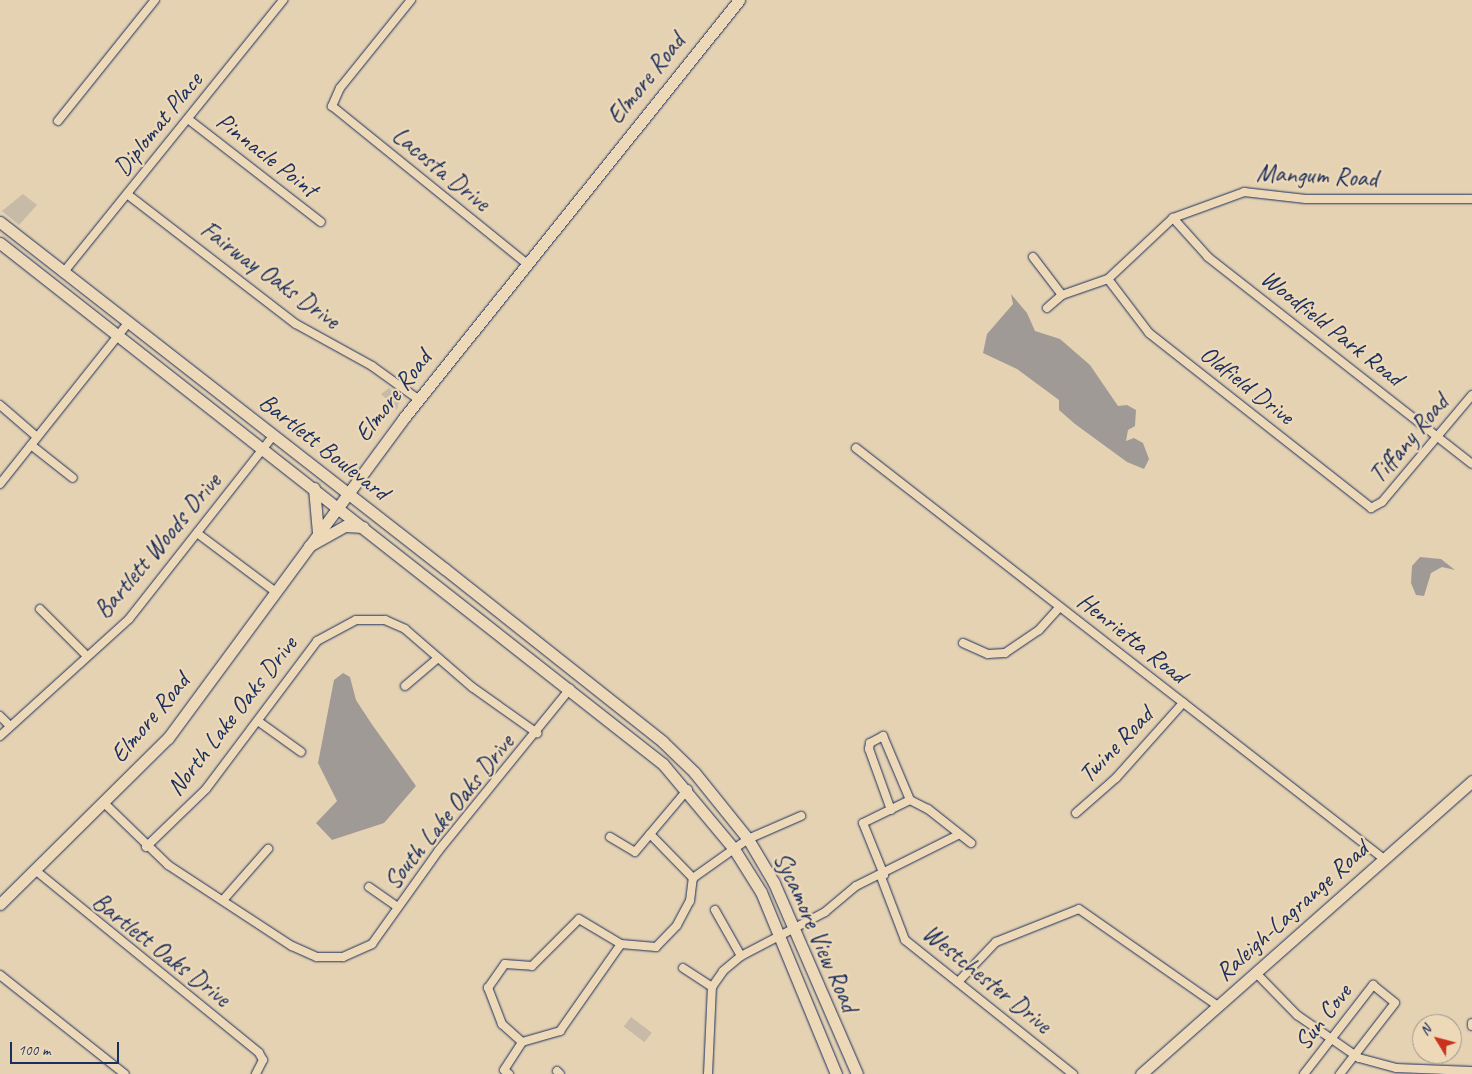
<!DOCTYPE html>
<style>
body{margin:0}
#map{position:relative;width:1472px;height:1074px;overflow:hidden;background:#e5d2b3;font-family:Caveat,sans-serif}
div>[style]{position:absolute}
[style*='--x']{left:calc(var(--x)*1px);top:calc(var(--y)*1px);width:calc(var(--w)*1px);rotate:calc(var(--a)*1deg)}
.green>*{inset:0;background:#c7baa7;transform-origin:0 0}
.water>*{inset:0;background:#a09a96}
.roads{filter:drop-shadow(0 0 1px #1b2f5e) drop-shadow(0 0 1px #1b2f5e)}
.street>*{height:8px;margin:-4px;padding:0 4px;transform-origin:4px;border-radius:4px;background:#edd9b7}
.secondary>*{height:11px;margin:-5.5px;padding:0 5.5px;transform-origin:5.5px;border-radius:5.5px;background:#edd9b7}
span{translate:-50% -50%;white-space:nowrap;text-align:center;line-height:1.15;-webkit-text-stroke:4.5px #edd9b7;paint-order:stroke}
.street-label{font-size:25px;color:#1b2f5e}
.north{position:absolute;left:1412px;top:1014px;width:50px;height:50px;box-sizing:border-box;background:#edd9b7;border:1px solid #999593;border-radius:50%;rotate:307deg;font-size:14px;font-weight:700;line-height:20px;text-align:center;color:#1b2f5e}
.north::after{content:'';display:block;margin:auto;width:18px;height:22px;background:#c8321e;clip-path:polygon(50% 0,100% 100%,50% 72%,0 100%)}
.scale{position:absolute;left:10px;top:1042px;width:109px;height:22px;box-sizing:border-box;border:2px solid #1b2f5e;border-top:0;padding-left:6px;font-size:15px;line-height:18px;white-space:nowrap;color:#1b2f5e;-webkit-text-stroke:4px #edd9b7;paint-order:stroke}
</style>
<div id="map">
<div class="green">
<i style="clip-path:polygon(23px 194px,37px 205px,19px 225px,2px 211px)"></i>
<i style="clip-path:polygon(389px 388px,400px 397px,397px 410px,381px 394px)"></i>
<i style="left:631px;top:1017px;width:26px;height:12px;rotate:37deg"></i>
</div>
<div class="water">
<i style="clip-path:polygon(1011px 294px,1027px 313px,1035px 331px,1060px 339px,1090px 365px,1118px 406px,1127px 405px,1136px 410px,1135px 426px,1128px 430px,1126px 441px,1134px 438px,1143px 443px,1149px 459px,1144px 469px,1127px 462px,1075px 424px,1059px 410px,1059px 400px,1017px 369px,983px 353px,987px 334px,1013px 304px)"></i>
<i style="clip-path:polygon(1420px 557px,1441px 559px,1455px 570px,1442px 567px,1431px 573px,1424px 596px,1416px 595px,1411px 583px,1412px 566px)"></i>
<i style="clip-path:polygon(343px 673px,350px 677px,356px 700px,371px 723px,416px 786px,384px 823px,332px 840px,316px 823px,337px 801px,318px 763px,334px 680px)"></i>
</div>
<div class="roads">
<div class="street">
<i style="--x:411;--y:0;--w:113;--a:128.9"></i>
<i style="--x:340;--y:88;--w:20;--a:114"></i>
<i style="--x:332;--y:106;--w:251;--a:39"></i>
<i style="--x:188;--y:119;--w:168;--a:37.8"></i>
<i style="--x:58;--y:121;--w:155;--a:-51.3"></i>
<i style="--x:127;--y:194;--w:213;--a:37.6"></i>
<i style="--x:296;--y:324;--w:87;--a:28.9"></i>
<i style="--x:372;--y:366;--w:57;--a:35.7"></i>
<i style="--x:1173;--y:218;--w:52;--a:48.1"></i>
<i style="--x:1208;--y:257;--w:335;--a:38.1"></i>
<i style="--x:1033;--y:257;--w:48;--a:52.7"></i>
<i style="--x:63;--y:273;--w:351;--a:-51.1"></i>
<i style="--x:1108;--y:279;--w:68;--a:52.8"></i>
<i style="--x:1149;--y:333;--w:283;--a:38.2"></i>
<i style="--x:1371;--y:508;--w:13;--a:-29"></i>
<i style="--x:1382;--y:502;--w:140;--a:-49.9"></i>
<i style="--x:1047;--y:308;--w:20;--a:-41"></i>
<i style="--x:1062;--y:295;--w:49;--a:-19.2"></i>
<i style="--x:1108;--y:279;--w:89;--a:-43.2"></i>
<i style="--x:1173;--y:218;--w:76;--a:-20.1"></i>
<i style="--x:1244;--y:192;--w:62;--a:6.4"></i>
<i style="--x:1306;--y:199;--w:166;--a:0"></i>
<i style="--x:0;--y:405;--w:49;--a:40.9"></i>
<i style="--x:31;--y:445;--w:53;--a:38.2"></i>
<i style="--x:856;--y:448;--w:669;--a:37.9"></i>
<i style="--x:0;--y:484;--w:206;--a:-51.5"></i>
<i style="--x:197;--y:533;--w:99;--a:36.8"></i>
<i style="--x:40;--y:609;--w:65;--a:45"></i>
<i style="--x:963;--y:643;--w:27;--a:24"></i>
<i style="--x:988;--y:654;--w:17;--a:-3"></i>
<i style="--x:1005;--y:653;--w:41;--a:-34.1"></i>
<i style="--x:1039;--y:630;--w:31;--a:-48"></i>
<i style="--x:405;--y:686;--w:42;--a:-40.2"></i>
<i style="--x:0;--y:716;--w:14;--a:45"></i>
<i style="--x:258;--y:721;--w:53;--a:35.8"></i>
<i style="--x:0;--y:736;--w:174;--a:-42.2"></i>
<i style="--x:129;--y:619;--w:233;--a:-51.8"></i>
<i style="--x:104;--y:803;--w:89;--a:44.1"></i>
<i style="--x:168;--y:865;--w:148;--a:33.2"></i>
<i style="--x:292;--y:946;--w:27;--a:24"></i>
<i style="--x:317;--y:957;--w:26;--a:0"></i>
<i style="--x:343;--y:957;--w:32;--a:-24"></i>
<i style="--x:372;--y:944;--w:115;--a:-54.5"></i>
<i style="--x:439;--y:850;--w:208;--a:-50.9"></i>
<i style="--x:891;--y:810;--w:65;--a:-109.8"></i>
<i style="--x:869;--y:749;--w:6;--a:-81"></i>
<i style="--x:870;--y:743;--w:15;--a:-28"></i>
<i style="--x:883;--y:736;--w:69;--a:67.1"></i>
<i style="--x:910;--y:800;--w:20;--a:27"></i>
<i style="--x:928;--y:809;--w:55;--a:38.3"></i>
<i style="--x:1076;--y:813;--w:53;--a:-41.2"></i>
<i style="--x:1116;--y:778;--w:101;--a:-48.2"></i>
<i style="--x:650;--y:834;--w:62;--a:45.7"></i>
<i style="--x:610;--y:837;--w:29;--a:31"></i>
<i style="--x:635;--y:852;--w:82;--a:-49.9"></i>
<i style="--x:146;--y:847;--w:83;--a:-44"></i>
<i style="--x:206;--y:789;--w:185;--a:-53.1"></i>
<i style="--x:317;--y:641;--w:44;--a:-28.3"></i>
<i style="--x:356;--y:620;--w:29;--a:0"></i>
<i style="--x:385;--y:620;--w:22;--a:24"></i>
<i style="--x:405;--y:629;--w:89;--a:40.9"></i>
<i style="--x:472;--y:687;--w:80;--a:35.3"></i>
<i style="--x:35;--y:870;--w:289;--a:39.2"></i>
<i style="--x:259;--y:1053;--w:8;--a:60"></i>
<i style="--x:263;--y:1060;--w:16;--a:117"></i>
<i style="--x:884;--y:875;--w:56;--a:-112"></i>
<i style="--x:863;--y:823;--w:52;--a:-26.1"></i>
<i style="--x:881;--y:877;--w:67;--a:69.1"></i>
<i style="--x:905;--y:940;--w:215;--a:38.6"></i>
<i style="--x:369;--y:887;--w:35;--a:35"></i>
<i style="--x:224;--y:899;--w:67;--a:-48.7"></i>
<i style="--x:715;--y:910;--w:53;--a:60.5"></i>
<i style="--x:683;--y:968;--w:35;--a:33"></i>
<i style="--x:1256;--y:973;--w:59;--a:45.7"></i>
<i style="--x:1297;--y:1015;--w:75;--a:34.7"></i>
<i style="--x:1359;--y:1058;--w:38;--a:15"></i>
<i style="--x:1396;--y:1068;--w:76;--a:2.3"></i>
<i style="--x:0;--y:975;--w:159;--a:38.4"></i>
<i style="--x:958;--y:982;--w:55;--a:-46.5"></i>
<i style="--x:996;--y:942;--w:89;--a:-21.7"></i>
<i style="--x:1079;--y:909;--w:169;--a:34.9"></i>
<i style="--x:1472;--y:1023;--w:3;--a:90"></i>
<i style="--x:522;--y:1042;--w:27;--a:-138"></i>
<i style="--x:502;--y:1024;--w:39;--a:-111"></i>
<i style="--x:488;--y:988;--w:29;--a:-55"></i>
<i style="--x:505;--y:964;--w:27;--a:4"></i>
<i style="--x:532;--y:966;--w:66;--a:-45"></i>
<i style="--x:579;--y:919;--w:49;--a:30.8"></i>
<i style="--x:621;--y:944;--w:35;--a:5"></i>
<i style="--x:656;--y:947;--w:30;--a:-46"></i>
<i style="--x:677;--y:925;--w:27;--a:-62"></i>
<i style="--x:690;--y:901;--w:23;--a:-83"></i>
<i style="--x:693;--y:878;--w:67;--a:-35.3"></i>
<i style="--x:748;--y:839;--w:58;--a:-23.5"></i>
<i style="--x:522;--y:1042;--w:40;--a:-16"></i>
<i style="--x:560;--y:1031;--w:106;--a:-55"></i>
<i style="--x:557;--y:1071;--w:4;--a:45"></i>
<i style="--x:509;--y:1074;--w:6;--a:-141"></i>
<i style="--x:504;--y:1070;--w:33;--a:-57"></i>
<i style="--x:708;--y:1074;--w:87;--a:-87.4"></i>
<i style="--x:712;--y:987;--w:19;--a:-55"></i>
<i style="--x:723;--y:971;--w:23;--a:-40"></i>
<i style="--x:741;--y:956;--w:95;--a:-27.6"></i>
<i style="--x:825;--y:912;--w:40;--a:-40"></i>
<i style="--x:856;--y:886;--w:114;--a:-26.6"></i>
<i style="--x:1304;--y:1074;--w:113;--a:-52.2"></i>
<i style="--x:1373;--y:985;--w:28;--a:39"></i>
<i style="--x:1395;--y:1003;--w:90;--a:127.8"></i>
</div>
<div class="secondary">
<i style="--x:0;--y:222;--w:564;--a:37.95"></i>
<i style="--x:445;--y:569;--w:278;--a:38.4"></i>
<i style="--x:663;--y:742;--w:43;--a:44.1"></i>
<i style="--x:694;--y:772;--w:86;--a:51.1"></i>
<i style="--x:748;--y:839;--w:51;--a:59.4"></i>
<i style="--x:774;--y:883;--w:208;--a:66.5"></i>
<i style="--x:0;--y:243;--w:843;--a:38.16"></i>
<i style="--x:663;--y:764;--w:111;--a:50.1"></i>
<i style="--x:734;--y:849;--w:51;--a:57.9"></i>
<i style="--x:761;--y:892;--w:197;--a:67.6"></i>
<i style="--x:314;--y:488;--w:45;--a:84.9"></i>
<i style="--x:309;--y:546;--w:41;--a:-29.1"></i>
<i style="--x:345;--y:526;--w:18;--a:3"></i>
<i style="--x:0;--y:904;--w:236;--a:-44.7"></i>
<i style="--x:168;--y:738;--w:396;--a:-53.6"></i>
<i style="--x:403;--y:419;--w:537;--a:-51.27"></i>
<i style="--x:1141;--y:1074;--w:442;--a:-41.5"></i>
</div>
</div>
<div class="street-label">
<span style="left:646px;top:79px;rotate:-51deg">Elmore Road</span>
<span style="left:158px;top:124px;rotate:-51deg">Diplomat Place</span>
<span style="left:267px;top:155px;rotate:38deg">Pinnacle Point</span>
<span style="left:441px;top:169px;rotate:39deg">Lacosta Drive</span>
<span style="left:1317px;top:176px;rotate:3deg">Mangum Road</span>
<span style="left:270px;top:275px;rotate:36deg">Fairway Oaks Drive</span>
<span style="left:1332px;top:328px;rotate:38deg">Woodfield Park Road</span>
<span style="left:1247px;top:385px;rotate:38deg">Oldfield Drive</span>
<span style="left:393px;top:396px;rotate:-52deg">Elmore Road</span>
<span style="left:1409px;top:439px;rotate:-50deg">Tiffany Road</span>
<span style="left:324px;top:447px;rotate:38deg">Bartlett Boulevard</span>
<span style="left:158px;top:546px;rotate:-50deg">Bartlett Woods Drive</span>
<span style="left:1132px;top:638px;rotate:38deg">Henrietta Road</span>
<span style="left:232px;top:716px;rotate:-52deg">North Lake Oaks Drive</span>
<span style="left:150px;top:718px;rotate:-50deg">Elmore Road</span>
<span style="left:1116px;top:745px;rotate:-46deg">Twine Road</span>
<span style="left:449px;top:812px;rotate:-51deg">South Lake Oaks Drive</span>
<span style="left:1292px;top:911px;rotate:-42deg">Raleigh-Lagrange Road</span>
<span style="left:816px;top:932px;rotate:66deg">Sycamore View Road</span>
<span style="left:161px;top:950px;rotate:38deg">Bartlett Oaks Drive</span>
<span style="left:987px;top:979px;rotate:39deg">Westchester Drive</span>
<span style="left:1323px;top:1017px;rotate:-52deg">Sun Cove</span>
</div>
<div class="north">N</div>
<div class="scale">100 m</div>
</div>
